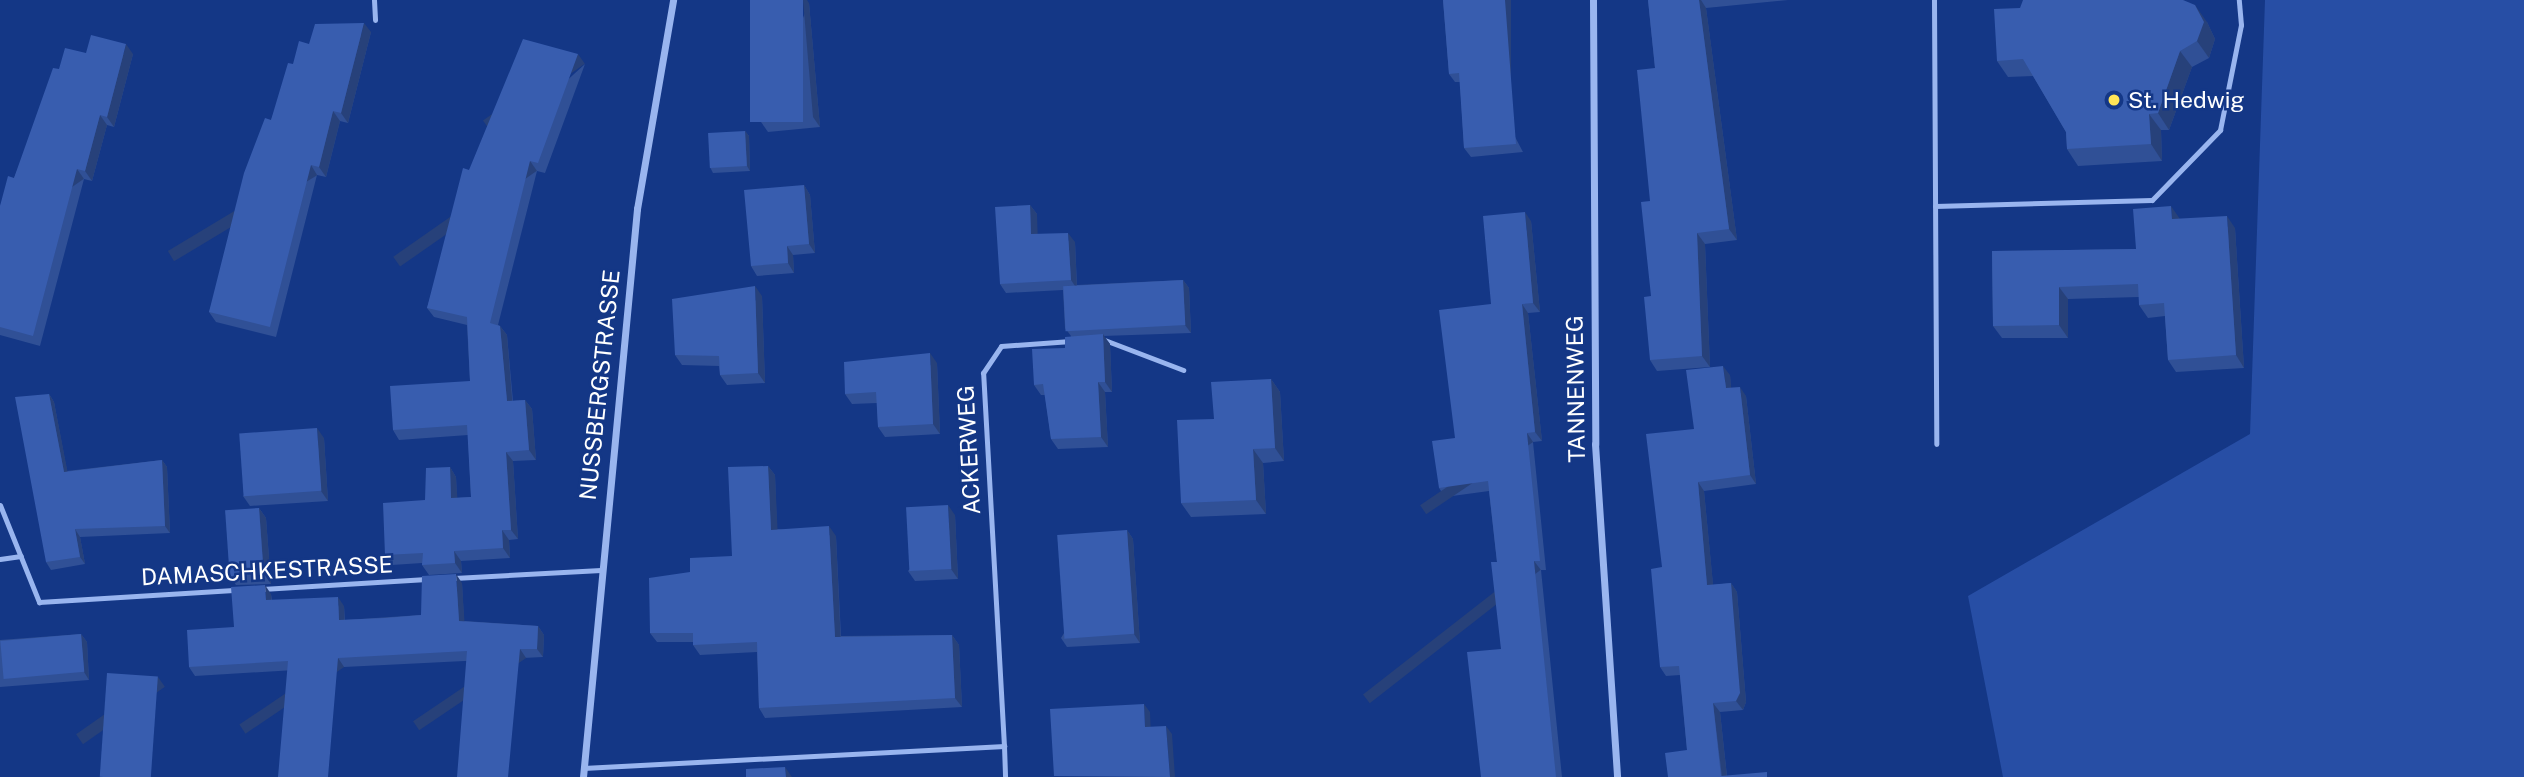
<!DOCTYPE html>
<style>
body{margin:0}
#map{position:relative;width:2524px;height:777px;overflow:hidden;background:#143786;font-family:"Public Sans",sans-serif}
div>[style]{position:absolute}
[style*='--x']{left:calc(var(--x)*1px);top:calc(var(--y)*1px);width:calc(var(--w)*1px);rotate:calc(var(--a)*1deg)}
.green>*{inset:0;background:#274ea5}
.lane>*{height:5px;margin:-2.5px;padding:0 2.5px;transform-origin:2.5px;border-radius:2.5px;background:#99b5ef}
.street>*{height:7px;margin:-3.5px;padding:0 3.5px;transform-origin:3.5px;border-radius:3.5px;background:#99b5ef}
.wall>*{inset:0;background:#305096}
.shaded-wall>*{inset:0;background:#27417a;transform-origin:0 0}
.building>*{inset:0;background:#385daf;transform-origin:0 0}
.dots>*{width:19px;height:19px;translate:-50% -50%;box-sizing:border-box;border:4px solid #143786;border-radius:50%}
span{translate:-50% -50%;white-space:nowrap;text-align:center;line-height:1.15;-webkit-text-stroke:5px #143786;paint-order:stroke}
.poi-label{font-size:23px;color:#fff}
.left{translate:0 -50%;text-align:left}
.street-label{font-size:23px;color:#fff}
</style>
<div id="map">
<div class="green">
<i style="clip-path:polygon(2265px 0,2524px 0,2524px 777px,2003px 777px,1968px 596px,2250px 434px)"></i>
</div>
<div class="lane">
<i style="--x:374;--y:0;--w:20;--a:87"></i>
<i style="--x:1934;--y:0;--w:444;--a:89.7"></i>
<i style="--x:1935;--y:206;--w:217;--a:-1.6"></i>
<i style="--x:2152;--y:200;--w:98;--a:-45.8"></i>
<i style="--x:2220;--y:130;--w:107;--a:-78.7"></i>
<i style="--x:2241;--y:25;--w:25;--a:-95"></i>
<i style="--x:1102;--y:339;--w:87;--a:20.9"></i>
<i style="--x:0;--y:505;--w:105;--a:68.1"></i>
<i style="--x:39;--y:602;--w:199;--a:-3.5"></i>
<i style="--x:0;--y:559;--w:21;--a:-8"></i>
<i style="--x:454;--y:578;--w:147;--a:-3.1"></i>
<i style="--x:262;--y:589;--w:165;--a:-3.5"></i>
<i style="--x:1004;--y:746;--w:374;--a:-93.2"></i>
<i style="--x:983;--y:373;--w:32;--a:-56"></i>
<i style="--x:1001;--y:346;--w:70;--a:-4.1"></i>
<i style="--x:583;--y:768;--w:422;--a:-3"></i>
<i style="--x:1004;--y:746;--w:31;--a:88"></i>
</div>
<div class="street">
<i style="--x:1593;--y:0;--w:444;--a:89.7"></i>
<i style="--x:1595;--y:444;--w:334;--a:86.2"></i>
<i style="--x:583;--y:777;--w:571;--a:-84.57"></i>
<i style="--x:637;--y:209;--w:212;--a:-80.2"></i>
</div>
<div class="wall">
<i style="clip-path:polygon(1443px 0,1523px 152px,1471px 157px,1464px 148px,1460px 82px,1455px 82px,1449px 74px)"></i>
<i style="clip-path:polygon(1648px 0,1788px 0,1706px 8px,1737px 240px,1705px 244px,1710px 367px,1657px 371px,1650px 360px,1651px 296px,1650px 201px,1655px 68px)"></i>
<i style="clip-path:polygon(809px 3px,820px 127px,768px 132px,761px 122px)"></i>
<i style="clip-path:polygon(2020px 8px,2207px 22px,2215px 39px,2209px 58px,2192px 67px,2169px 130px,2161px 130px,2162px 161px,2078px 166px,2067px 149px,2066px 132px,2033px 76px,2008px 77px,1997px 61px)"></i>
<i style="clip-path:polygon(371px 32px,348px 123px,340px 121px,326px 177px,317px 175px,276px 337px,216px 322px,209px 312px,271px 120px,293px 64px,309px 44px)"></i>
<i style="clip-path:polygon(86px 53px,133px 54px,114px 127px,107px 125px,92px 181px,84px 179px,40px 346px,0 335px,0 206px,14px 178px,59px 69px)"></i>
<i style="clip-path:polygon(585px 64px,545px 173px,537px 171px,498px 325px,500px 326px,507px 335px,513px 401px,525px 400px,532px 409px,536px 460px,513px 461px,518px 539px,509px 540px,510px 558px,461px 561px,462px 573px,429px 575px,422px 565px,422px 563px,392px 565px,385px 555px,450px 467px,456px 477px,457px 498px,471px 497px,468px 435px,399px 440px,393px 430px,470px 381px,467px 325px,434px 317px,427px 308px,469px 170px)"></i>
<i style="clip-path:polygon(745px 131px,749px 136px,750px 171px,713px 173px,710px 167px)"></i>
<i style="clip-path:polygon(804px 185px,810px 195px,815px 253px,793px 255px,794px 273px,757px 276px,751px 266px)"></i>
<i style="clip-path:polygon(1030px 205px,1037px 214px,1037px 234px,1075px 242px,1077px 285px,1183px 280px,1189px 288px,1191px 333px,1103px 336px,1110px 344px,1112px 392px,1105px 392px,1108px 447px,1058px 449px,1051px 439px,1045px 395px,1041px 395px,1034px 385px,1065px 348px,1071px 336px,1065px 328px,1063px 290px,1006px 293px,1000px 284px)"></i>
<i style="clip-path:polygon(2180px 219px,2235px 228px,2244px 368px,2176px 372px,2168px 360px,2165px 316px,2148px 318px,2139px 305px,2139px 297px,2068px 299px,2068px 338px,2002px 338px,1993px 326px,1992px 251px,2136px 249px)"></i>
<i style="clip-path:polygon(1531px 221px,1540px 312px,1528px 313px,1542px 441px,1533px 442px,1546px 570px,1541px 570px,1562px 777px,1481px 777px,1501px 649px,1497px 562px,1489px 491px,1445px 497px,1439px 488px,1455px 438px,1491px 304px)"></i>
<i style="clip-path:polygon(762px 296px,765px 383px,727px 385px,720px 375px,719px 366px,682px 365px,675px 355px)"></i>
<i style="clip-path:polygon(937px 363px,940px 434px,885px 437px,878px 427px,877px 403px,852px 404px,845px 394px)"></i>
<i style="clip-path:polygon(1730px 375px,1731px 388px,1746px 396px,1756px 484px,1704px 491px,1713px 585px,1731px 583px,1737px 592px,1746px 702px,1743px 710px,1720px 712px,1727px 776px,1770px 777px,1668px 777px,1687px 750px,1680px 675px,1666px 676px,1660px 667px,1662px 567px,1694px 429px)"></i>
<i style="clip-path:polygon(1271px 379px,1280px 392px,1284px 461px,1263px 463px,1266px 514px,1191px 517px,1181px 503px,1214px 419px)"></i>
<i style="clip-path:polygon(49px 394px,54px 402px,67px 471px,162px 460px,167px 467px,170px 533px,80px 537px,85px 564px,51px 570px,46px 562px)"></i>
<i style="clip-path:polygon(324px 438px,328px 501px,250px 506px,243px 496px)"></i>
<i style="clip-path:polygon(768px 466px,775px 475px,777px 529px,836px 536px,841px 636px,952px 635px,959px 645px,962px 707px,765px 718px,759px 708px,757px 652px,700px 655px,693px 645px,693px 642px,657px 642px,650px 633px,690px 572px,732px 556px)"></i>
<i style="clip-path:polygon(259px 508px,266px 518px,271px 584px,236px 585px,229px 575px)"></i>
<i style="clip-path:polygon(955px 515px,958px 579px,915px 581px,908px 571px)"></i>
<i style="clip-path:polygon(1127px 530px,1133px 539px,1140px 643px,1067px 647px,1061px 638px)"></i>
<i style="clip-path:polygon(462px 583px,464px 621px,538px 626px,544px 635px,543px 657px,344px 667px,195px 676px,189px 667px,271px 594px,272px 600px,344px 606px,345px 620px,421px 615px)"></i>
<i style="clip-path:polygon(81px 634px,87px 642px,89px 680px,0 687px,0 640px)"></i>
</div>
<div class="shaded-wall">
<i style="clip-path:polygon(803px 0,807px 0,809px 3px,820px 127px,813px 117px)"></i>
<i style="left:1505px;top:0;width:6px;height:144px"></i>
<i style="clip-path:polygon(1699px 0,1701px 0,1706px 8px,1737px 240px,1729px 229px)"></i>
<i style="clip-path:polygon(2195px 5px,2207px 22px,2215px 39px,2209px 58px,2197px 41px)"></i>
<i style="clip-path:polygon(364px 23px,371px 32px,348px 123px,341px 113px)"></i>
<i style="clip-path:polygon(126px 44px,133px 54px,114px 127px,107px 117px)"></i>
<i style="clip-path:polygon(2180px 51px,2192px 67px,2169px 130px,2158px 113px)"></i>
<i style="left:578px;top:54px;width:12px;height:116px;rotate:55deg"></i>
<i style="clip-path:polygon(333px 111px,340px 121px,326px 177px,319px 167px)"></i>
<i style="clip-path:polygon(2149px 114px,2161px 130px,2162px 161px,2151px 144px)"></i>
<i style="clip-path:polygon(100px 115px,107px 125px,92px 181px,85px 171px)"></i>
<i style="clip-path:polygon(745px 131px,749px 136px,750px 171px,747px 166px)"></i>
<i style="left:530px;top:161px;width:12px;height:167px;rotate:55deg"></i>
<i style="left:311px;top:165px;width:12px;height:167px;rotate:59deg"></i>
<i style="left:77px;top:169px;width:12px;height:173px;rotate:55deg"></i>
<i style="clip-path:polygon(804px 185px,810px 195px,815px 253px,809px 244px)"></i>
<i style="clip-path:polygon(1030px 205px,1037px 214px,1038px 244px,1031px 234px)"></i>
<i style="clip-path:polygon(2171px 206px,2180px 219px,2172px 219px)"></i>
<i style="clip-path:polygon(1525px 212px,1531px 221px,1540px 312px,1533px 303px)"></i>
<i style="clip-path:polygon(2227px 216px,2235px 228px,2244px 368px,2236px 355px)"></i>
<i style="clip-path:polygon(1068px 233px,1075px 242px,1077px 289px,1071px 280px)"></i>
<i style="clip-path:polygon(1697px 233px,1705px 244px,1710px 367px,1702px 356px)"></i>
<i style="clip-path:polygon(787px 246px,793px 255px,794px 273px,788px 263px)"></i>
<i style="clip-path:polygon(1183px 280px,1189px 288px,1191px 333px,1185px 325px)"></i>
<i style="clip-path:polygon(755px 286px,762px 296px,765px 383px,758px 373px)"></i>
<i style="clip-path:polygon(2059px 287px,2068px 299px,2068px 338px,2059px 325px)"></i>
<i style="clip-path:polygon(1522px 304px,1528px 313px,1542px 441px,1535px 432px)"></i>
<i style="clip-path:polygon(500px 326px,507px 335px,513px 410px,507px 401px)"></i>
<i style="clip-path:polygon(1103px 334px,1110px 344px,1112px 392px,1105px 382px)"></i>
<i style="clip-path:polygon(930px 353px,937px 363px,940px 434px,933px 424px)"></i>
<i style="clip-path:polygon(1723px 366px,1730px 375px,1732px 397px,1726px 388px)"></i>
<i style="clip-path:polygon(1271px 379px,1280px 392px,1284px 461px,1275px 448px)"></i>
<i style="clip-path:polygon(1098px 382px,1105px 392px,1108px 447px,1101px 437px)"></i>
<i style="clip-path:polygon(1740px 387px,1746px 396px,1756px 484px,1750px 475px)"></i>
<i style="clip-path:polygon(49px 394px,54px 402px,69px 479px,64px 472px)"></i>
<i style="clip-path:polygon(525px 400px,532px 409px,536px 460px,529px 450px)"></i>
<i style="clip-path:polygon(317px 428px,324px 438px,328px 501px,321px 491px)"></i>
<i style="left:1527px;top:433px;width:11px;height:129px;rotate:56deg"></i>
<i style="clip-path:polygon(1253px 449px,1263px 463px,1266px 514px,1256px 500px)"></i>
<i style="clip-path:polygon(506px 452px,513px 461px,518px 539px,511px 530px)"></i>
<i style="clip-path:polygon(162px 460px,167px 467px,170px 533px,165px 526px)"></i>
<i style="clip-path:polygon(768px 466px,775px 475px,778px 539px,771px 530px)"></i>
<i style="clip-path:polygon(450px 467px,456px 477px,458px 508px,451px 498px)"></i>
<i style="clip-path:polygon(1698px 482px,1704px 491px,1714px 594px,1707px 585px)"></i>
<i style="clip-path:polygon(948px 505px,955px 515px,958px 579px,951px 569px)"></i>
<i style="clip-path:polygon(259px 508px,266px 518px,271px 584px,264px 574px)"></i>
<i style="clip-path:polygon(829px 526px,836px 536px,841px 646px,835px 637px)"></i>
<i style="clip-path:polygon(75px 529px,80px 537px,85px 564px,80px 557px)"></i>
<i style="clip-path:polygon(502px 530px,509px 540px,510px 558px,503px 548px)"></i>
<i style="clip-path:polygon(1127px 530px,1133px 539px,1140px 643px,1134px 634px)"></i>
<i style="clip-path:polygon(454px 551px,461px 561px,462px 573px,455px 563px)"></i>
<i style="left:1534px;top:561px;width:11px;height:217px;rotate:52deg"></i>
<i style="clip-path:polygon(456px 574px,462px 583px,465px 630px,459px 621px)"></i>
<i style="clip-path:polygon(1731px 583px,1737px 592px,1746px 702px,1743px 710px,1736px 701px)"></i>
<i style="clip-path:polygon(265px 585px,271px 594px,272px 609px,266px 600px)"></i>
<i style="clip-path:polygon(338px 597px,344px 606px,345px 629px,339px 620px)"></i>
<i style="clip-path:polygon(538px 626px,544px 635px,543px 657px,537px 649px)"></i>
<i style="clip-path:polygon(81px 634px,87px 642px,89px 680px,84px 672px)"></i>
<i style="clip-path:polygon(952px 635px,959px 645px,962px 707px,955px 698px)"></i>
<i style="left:520px;top:649px;width:11px;height:129px;rotate:56deg"></i>
<i style="left:338px;top:658px;width:11px;height:119px;rotate:56deg"></i>
<i style="left:158px;top:677px;width:12px;height:100px;rotate:55deg"></i>
<i style="clip-path:polygon(1713px 703px,1720px 712px,1727px 777px,1722px 777px)"></i>
<i style="clip-path:polygon(1144px 704px,1150px 712px,1151px 736px,1145px 727px)"></i>
<i style="clip-path:polygon(1166px 726px,1172px 734px,1175px 777px,1170px 777px)"></i>
<i style="clip-path:polygon(785px 767px,792px 777px,786px 777px)"></i>
</div>
<div class="building">
<i style="left:750px;top:0;width:53px;height:122px"></i>
<i style="clip-path:polygon(1443px 0,1505px 0,1516px 144px,1464px 148px,1459px 73px,1449px 74px)"></i>
<i style="clip-path:polygon(1648px 0,1699px 0,1729px 229px,1697px 233px,1702px 356px,1650px 360px,1644px 297px,1651px 296px,1641px 202px,1650px 201px,1637px 70px,1655px 68px)"></i>
<i style="clip-path:polygon(2023px 0,2183px 0,2195px 5px,2204px 22px,2197px 41px,2180px 51px,2158px 113px,2149px 114px,2151px 144px,2067px 149px,2066px 132px,2023px 59px,1997px 61px,1994px 9px,2020px 8px)"></i>
<i style="clip-path:polygon(364px 23px,341px 113px,333px 111px,319px 167px,311px 165px,270px 327px,209px 312px,244px 173px,265px 118px,271px 120px,288px 63px,293px 64px,299px 41px,309px 44px,315px 24px)"></i>
<i style="clip-path:polygon(91px 35px,126px 44px,107px 117px,100px 115px,85px 171px,77px 169px,33px 336px,0 327px,0 206px,8px 176px,14px 178px,53px 68px,59px 69px,65px 48px,86px 53px)"></i>
<i style="clip-path:polygon(523px 39px,578px 54px,538px 163px,530px 161px,490px 323px,500px 326px,507px 401px,525px 400px,529px 450px,506px 452px,511px 530px,502px 530px,503px 548px,454px 551px,455px 563px,422px 565px,423px 553px,385px 555px,383px 503px,425px 500px,426px 468px,450px 467px,451px 498px,471px 497px,467px 425px,393px 430px,390px 386px,470px 381px,467px 317px,427px 308px,463px 168px,469px 170px)"></i>
<i style="left:745px;top:131px;width:35px;height:37px;rotate:87deg"></i>
<i style="clip-path:polygon(804px 185px,809px 244px,787px 246px,788px 263px,751px 266px,744px 190px)"></i>
<i style="clip-path:polygon(1030px 205px,1031px 234px,1068px 233px,1071px 280px,1000px 284px,995px 207px)"></i>
<i style="clip-path:polygon(2171px 206px,2172px 219px,2227px 216px,2236px 355px,2168px 360px,2164px 303px,2139px 305px,2138px 284px,2059px 287px,2059px 325px,1993px 326px,1992px 251px,2136px 249px,2133px 209px)"></i>
<i style="clip-path:polygon(1525px 212px,1533px 303px,1522px 304px,1535px 432px,1527px 433px,1540px 561px,1534px 561px,1556px 777px,1481px 777px,1467px 652px,1501px 649px,1491px 562px,1497px 562px,1488px 481px,1439px 488px,1432px 441px,1455px 438px,1439px 310px,1491px 304px,1483px 216px)"></i>
<i style="left:1183px;top:280px;width:45px;height:120px;rotate:87deg"></i>
<i style="clip-path:polygon(755px 286px,758px 373px,720px 375px,719px 356px,675px 355px,672px 299px)"></i>
<i style="clip-path:polygon(1103px 334px,1105px 382px,1098px 382px,1101px 437px,1051px 439px,1043px 384px,1034px 385px,1032px 349px,1065px 348px,1065px 337px)"></i>
<i style="clip-path:polygon(930px 353px,933px 424px,878px 427px,876px 392px,845px 394px,844px 362px)"></i>
<i style="clip-path:polygon(1723px 366px,1726px 388px,1740px 387px,1750px 475px,1698px 482px,1707px 585px,1731px 583px,1740px 693px,1736px 701px,1713px 703px,1721px 776px,1767px 772px,1767px 777px,1668px 777px,1665px 753px,1687px 750px,1679px 666px,1660px 667px,1651px 569px,1662px 567px,1646px 434px,1694px 429px,1686px 370px)"></i>
<i style="clip-path:polygon(1271px 379px,1275px 448px,1253px 449px,1256px 500px,1181px 503px,1177px 420px,1214px 419px,1211px 382px)"></i>
<i style="clip-path:polygon(49px 394px,64px 472px,162px 460px,165px 526px,75px 529px,80px 557px,46px 562px,15px 397px)"></i>
<i style="left:317px;top:428px;width:63px;height:78px;rotate:86deg"></i>
<i style="clip-path:polygon(768px 466px,771px 530px,829px 526px,835px 637px,952px 635px,955px 698px,759px 708px,757px 642px,693px 645px,693px 633px,650px 633px,649px 578px,690px 572px,690px 558px,732px 556px,728px 467px)"></i>
<i style="left:948px;top:505px;width:64px;height:42px;rotate:87deg"></i>
<i style="left:259px;top:508px;width:66px;height:34px;rotate:86deg"></i>
<i style="left:1127px;top:530px;width:104px;height:70px;rotate:86deg"></i>
<i style="clip-path:polygon(456px 574px,459px 621px,538px 626px,537px 649px,520px 649px,508px 777px,457px 777px,467px 651px,338px 658px,328px 777px,278px 777px,288px 661px,189px 667px,187px 630px,234px 627px,231px 587px,265px 585px,266px 600px,338px 597px,339px 620px,385px 618px,421px 615px,422px 576px)"></i>
<i style="left:81px;top:634px;width:38px;height:81px;rotate:85deg"></i>
<i style="left:107px;top:673px;width:51px;height:104px;rotate:4deg"></i>
<i style="clip-path:polygon(1144px 704px,1145px 727px,1166px 726px,1170px 777px,1054px 776px,1050px 709px)"></i>
<i style="clip-path:polygon(785px 767px,786px 777px,746px 777px,746px 769px)"></i>
</div>
<div class="dots">
<i style="left:2114px;top:100px;background:#ffe557"></i>
</div>
<div class="poi-label">
<span class="left" style="left:2128px;top:100px">St. Hedwig</span>
</div>
<div class="street-label">
<span style="left:600px;top:385px;rotate:-84deg">NUSSBERGSTRASSE</span>
<span style="left:1576px;top:389px;rotate:-91deg">TANNENWEG</span>
<span style="left:969px;top:450px;rotate:-93deg">ACKERWEG</span>
<span style="left:267px;top:571px;rotate:-3deg">DAMASCHKESTRASSE</span>
</div>
</div>
